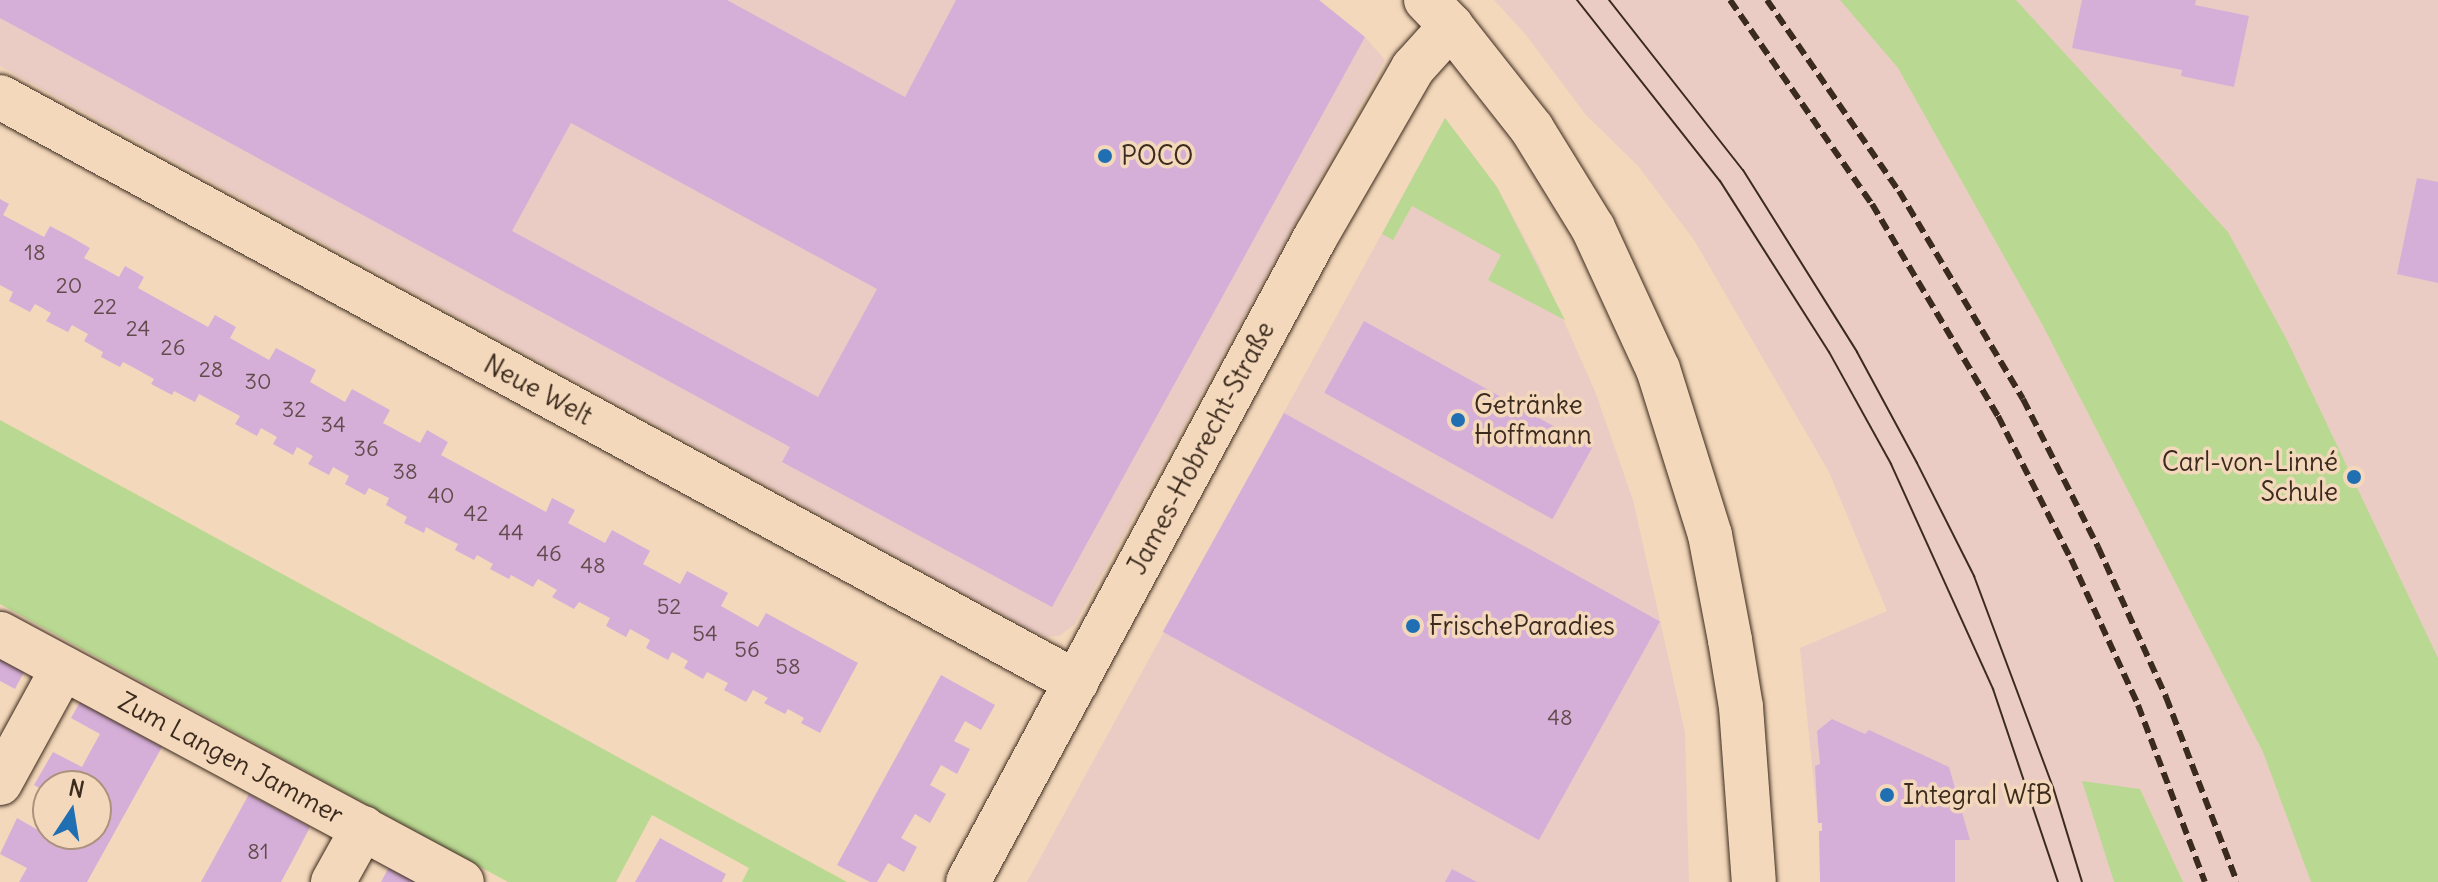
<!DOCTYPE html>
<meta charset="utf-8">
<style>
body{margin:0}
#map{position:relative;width:2438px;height:882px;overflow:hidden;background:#f4d8bb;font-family:Delius,sans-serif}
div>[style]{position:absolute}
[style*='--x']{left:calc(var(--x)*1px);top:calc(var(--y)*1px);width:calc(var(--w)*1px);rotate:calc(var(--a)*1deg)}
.built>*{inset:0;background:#ebccc4}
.green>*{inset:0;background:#b9d992}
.building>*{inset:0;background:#d5afd8;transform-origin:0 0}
.roads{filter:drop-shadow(0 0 2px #3b2a1e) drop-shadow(0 0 2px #3b2a1e)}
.minor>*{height:44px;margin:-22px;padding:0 22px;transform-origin:22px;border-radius:22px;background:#f4d8bb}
.tram>*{height:2px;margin:-1px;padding:0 1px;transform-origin:1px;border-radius:1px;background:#3b2a1e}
.rail>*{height:6px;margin-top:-3px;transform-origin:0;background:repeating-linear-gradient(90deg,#3b2a1e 0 12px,transparent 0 18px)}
.dots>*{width:22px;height:22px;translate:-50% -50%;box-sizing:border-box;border:4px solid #f4d8bb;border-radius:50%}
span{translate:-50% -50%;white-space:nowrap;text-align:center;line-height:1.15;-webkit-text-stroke:7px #f4d8bb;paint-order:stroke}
.number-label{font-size:22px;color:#624b4c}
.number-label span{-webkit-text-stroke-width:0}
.poi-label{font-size:26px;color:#3b2a1e}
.left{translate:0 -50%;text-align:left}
.right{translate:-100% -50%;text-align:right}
.street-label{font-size:26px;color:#3b2a1e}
.north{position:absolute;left:32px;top:770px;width:80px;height:80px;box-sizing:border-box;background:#f4d8bb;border:2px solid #aa927c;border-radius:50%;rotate:12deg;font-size:22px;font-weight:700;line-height:32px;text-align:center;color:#3b2a1e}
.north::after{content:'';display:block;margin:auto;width:28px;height:36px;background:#1f6fb2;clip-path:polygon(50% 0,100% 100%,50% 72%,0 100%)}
</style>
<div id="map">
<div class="built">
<i style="clip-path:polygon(0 0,1319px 0,1365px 37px,1385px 60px,1074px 625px,1059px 636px,1044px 637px,0 66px)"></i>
<i style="clip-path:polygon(1494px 0,2438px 0,2438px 882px,1820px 882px,1822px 823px,1818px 823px,1800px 648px,1887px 611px,1829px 472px,1694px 240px,1638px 166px,1586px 115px,1526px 35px)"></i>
<i style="clip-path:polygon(1445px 118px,1497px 187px,1539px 265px,1595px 391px,1633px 500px,1685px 732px,1689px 882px,1027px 882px)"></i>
</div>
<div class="green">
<i style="clip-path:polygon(1840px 0,2016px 0,2228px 232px,2287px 340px,2438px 658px,2438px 882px,2311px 882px,2263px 752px,2042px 324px,1898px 68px)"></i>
<i style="clip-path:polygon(1445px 118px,1497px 187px,1565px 320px,1488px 280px,1501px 255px,1412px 206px,1393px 240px,1382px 234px)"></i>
<i style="clip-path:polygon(0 420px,847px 882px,742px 882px,749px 868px,652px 815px,616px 882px,508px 882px,0 604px)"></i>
<i style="clip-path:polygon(2082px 781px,2140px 789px,2183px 882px,2114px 882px)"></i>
</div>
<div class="building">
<i style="clip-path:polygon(evenodd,0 0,727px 0,905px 97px,956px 0,1319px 0,1365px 37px,1052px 607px,782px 462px,790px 447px,0 18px,0 0,571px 123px,877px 289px,818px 397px,512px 231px,571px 123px)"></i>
<i style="clip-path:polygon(2082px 0,2196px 0,2195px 5px,2249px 16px,2234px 87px,2181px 76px,2182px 70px,2072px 48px)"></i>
<i style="clip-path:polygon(2417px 178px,2438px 182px,2438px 283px,2397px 274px)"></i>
<i style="clip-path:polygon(0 199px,9px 204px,3px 215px,44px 237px,50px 226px,71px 237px,90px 248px,84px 258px,119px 277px,125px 266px,144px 277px,138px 288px,208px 327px,215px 315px,236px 327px,230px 338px,269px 360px,276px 348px,316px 370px,310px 382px,345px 402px,352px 389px,390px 410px,383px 423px,420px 443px,427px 430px,448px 442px,441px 455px,546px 512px,552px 498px,575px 510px,568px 523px,605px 543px,612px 530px,650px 551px,643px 564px,680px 584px,687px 571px,728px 593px,721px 606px,758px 627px,766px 613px,858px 663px,820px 733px,801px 723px,804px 718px,788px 709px,785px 714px,764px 703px,768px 698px,753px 690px,746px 702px,724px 690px,728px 683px,707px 672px,703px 679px,684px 668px,688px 661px,672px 652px,668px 660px,646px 648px,650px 640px,630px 629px,626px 637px,606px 626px,610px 618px,579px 602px,574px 609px,552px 597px,557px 590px,538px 579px,533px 587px,511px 575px,509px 579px,490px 569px,493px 564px,477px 555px,474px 560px,455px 550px,458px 544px,442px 536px,426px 527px,424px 533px,404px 523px,407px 517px,386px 505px,389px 498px,369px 488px,365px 495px,345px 484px,349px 476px,333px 467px,329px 475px,308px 464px,313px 456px,297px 447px,293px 455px,273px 444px,277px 437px,261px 428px,257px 436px,235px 424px,240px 416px,199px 394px,195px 402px,174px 391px,172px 395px,151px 384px,154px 379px,138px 370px,123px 362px,120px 367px,101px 357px,103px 352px,84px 341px,88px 334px,72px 325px,68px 332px,46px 321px,51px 313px,35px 304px,30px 312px,9px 301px,13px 292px,0 285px)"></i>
<i style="left:1364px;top:321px;width:261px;height:82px;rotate:29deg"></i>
<i style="left:1284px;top:413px;width:430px;height:250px;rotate:29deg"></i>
<i style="clip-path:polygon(0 659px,24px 672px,15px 689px,0 681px)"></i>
<i style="clip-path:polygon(941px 675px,995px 705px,981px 730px,965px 721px,954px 741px,970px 749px,957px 774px,941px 765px,930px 785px,946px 794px,930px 823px,915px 814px,901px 838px,917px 847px,904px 872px,888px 863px,877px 882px,870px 882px,837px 865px)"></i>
<i style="clip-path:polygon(80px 702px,162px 747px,87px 882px,19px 882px,27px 868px,0 854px,17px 818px,45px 834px,48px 829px,48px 834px,96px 834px,96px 786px,48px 786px,48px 793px,34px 785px,53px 752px,82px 767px,90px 752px,100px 734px,71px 718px)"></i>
<i style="clip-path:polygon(1832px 719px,1865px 734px,1869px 730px,1949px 767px,1970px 840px,1955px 840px,1955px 882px,1820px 882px,1819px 831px,1822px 831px,1822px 823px,1818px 823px,1815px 766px,1820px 764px,1817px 731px)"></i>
<i style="clip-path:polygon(249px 794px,310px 827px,296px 854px,281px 882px,201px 882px)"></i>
<i style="clip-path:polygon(660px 838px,726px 874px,722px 882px,635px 882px)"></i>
<i style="clip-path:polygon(389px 867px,417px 882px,381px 882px)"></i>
<i style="clip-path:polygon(1452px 869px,1477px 882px,1445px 882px)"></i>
</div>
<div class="roads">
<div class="minor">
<i style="--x:1426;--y:0;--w:36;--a:46"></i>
<i style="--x:1451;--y:26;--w:131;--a:51.8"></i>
<i style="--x:1532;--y:129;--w:116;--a:58.4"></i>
<i style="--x:1593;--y:228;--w:155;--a:65.3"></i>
<i style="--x:1658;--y:369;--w:174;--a:72.6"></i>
<i style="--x:1710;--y:535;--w:107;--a:79.2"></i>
<i style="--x:1730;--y:640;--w:68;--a:80.7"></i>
<i style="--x:1741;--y:707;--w:175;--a:85.8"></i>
<i style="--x:0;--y:97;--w:1225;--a:28.53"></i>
<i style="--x:0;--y:634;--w:524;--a:28.23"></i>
<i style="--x:0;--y:783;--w:131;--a:-61.3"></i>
<i style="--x:333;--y:882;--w:62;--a:-60.9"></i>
<i style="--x:968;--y:882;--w:734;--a:-61.69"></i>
<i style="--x:1316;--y:236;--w:194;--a:-60"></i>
<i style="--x:1413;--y:68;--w:57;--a:-47.9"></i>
</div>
</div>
<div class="tram">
<i style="--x:1577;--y:0;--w:231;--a:51.7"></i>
<i style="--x:1720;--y:181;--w:203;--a:57.5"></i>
<i style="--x:1829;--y:352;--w:128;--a:61"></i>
<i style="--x:1891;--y:464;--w:247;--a:65.6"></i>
<i style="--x:1993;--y:689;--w:204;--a:71.4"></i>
<i style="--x:1609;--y:0;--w:216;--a:51.8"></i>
<i style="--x:1743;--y:170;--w:215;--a:57.9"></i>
<i style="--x:1857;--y:352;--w:126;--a:61.6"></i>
<i style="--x:1917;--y:463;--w:127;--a:63.2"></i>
<i style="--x:1974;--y:576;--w:225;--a:69.5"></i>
<i style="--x:2053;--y:787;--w:99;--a:73"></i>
</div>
<div class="rail">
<i style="--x:1730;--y:0;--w:249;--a:55.2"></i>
<i style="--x:1872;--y:204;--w:247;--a:59.3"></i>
<i style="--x:1998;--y:416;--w:161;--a:63"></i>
<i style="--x:2071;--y:559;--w:161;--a:65.3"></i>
<i style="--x:2138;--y:705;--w:189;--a:69.3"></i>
<i style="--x:1767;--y:0;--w:232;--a:55.4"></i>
<i style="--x:1899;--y:191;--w:242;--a:59.2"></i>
<i style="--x:2023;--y:399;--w:166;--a:63.1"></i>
<i style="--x:2098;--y:547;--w:165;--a:65.6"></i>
<i style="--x:2166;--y:697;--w:198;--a:69"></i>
</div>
<div class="dots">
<i style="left:1105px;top:156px;background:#1f6fb2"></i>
<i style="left:1458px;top:420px;background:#1f6fb2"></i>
<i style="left:2354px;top:477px;background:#1f6fb2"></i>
<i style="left:1413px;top:626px;background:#1f6fb2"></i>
<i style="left:1887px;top:795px;background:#1f6fb2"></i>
</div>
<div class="number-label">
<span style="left:35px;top:253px">18</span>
<span style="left:69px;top:286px">20</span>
<span style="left:105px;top:307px">22</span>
<span style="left:138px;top:329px">24</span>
<span style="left:173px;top:348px">26</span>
<span style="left:211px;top:370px">28</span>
<span style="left:258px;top:382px">30</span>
<span style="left:294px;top:410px">32</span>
<span style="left:333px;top:425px">34</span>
<span style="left:366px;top:449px">36</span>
<span style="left:405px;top:472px">38</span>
<span style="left:441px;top:496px">40</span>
<span style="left:476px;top:514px">42</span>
<span style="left:511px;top:533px">44</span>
<span style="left:549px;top:554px">46</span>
<span style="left:593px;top:566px">48</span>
<span style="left:669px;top:607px">52</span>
<span style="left:705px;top:634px">54</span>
<span style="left:747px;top:650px">56</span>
<span style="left:788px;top:667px">58</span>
<span style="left:1560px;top:718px">48</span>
<span style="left:258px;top:852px">81</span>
</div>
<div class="poi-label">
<span class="left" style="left:1121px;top:156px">POCO</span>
<span class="left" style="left:1474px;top:420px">Getränke<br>Hoffmann</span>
<span class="right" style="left:2338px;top:477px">Carl-von-Linné<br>Schule</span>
<span class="left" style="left:1429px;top:626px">FrischeParadies</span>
<span class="left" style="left:1903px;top:795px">Integral WfB</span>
</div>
<div class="street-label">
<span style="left:538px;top:390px;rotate:28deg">Neue Welt</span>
<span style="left:1201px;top:448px;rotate:-62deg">James-Hobrecht-Straße</span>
<span style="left:231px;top:758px;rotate:28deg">Zum Langen Jammer</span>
</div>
<div class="north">N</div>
</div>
